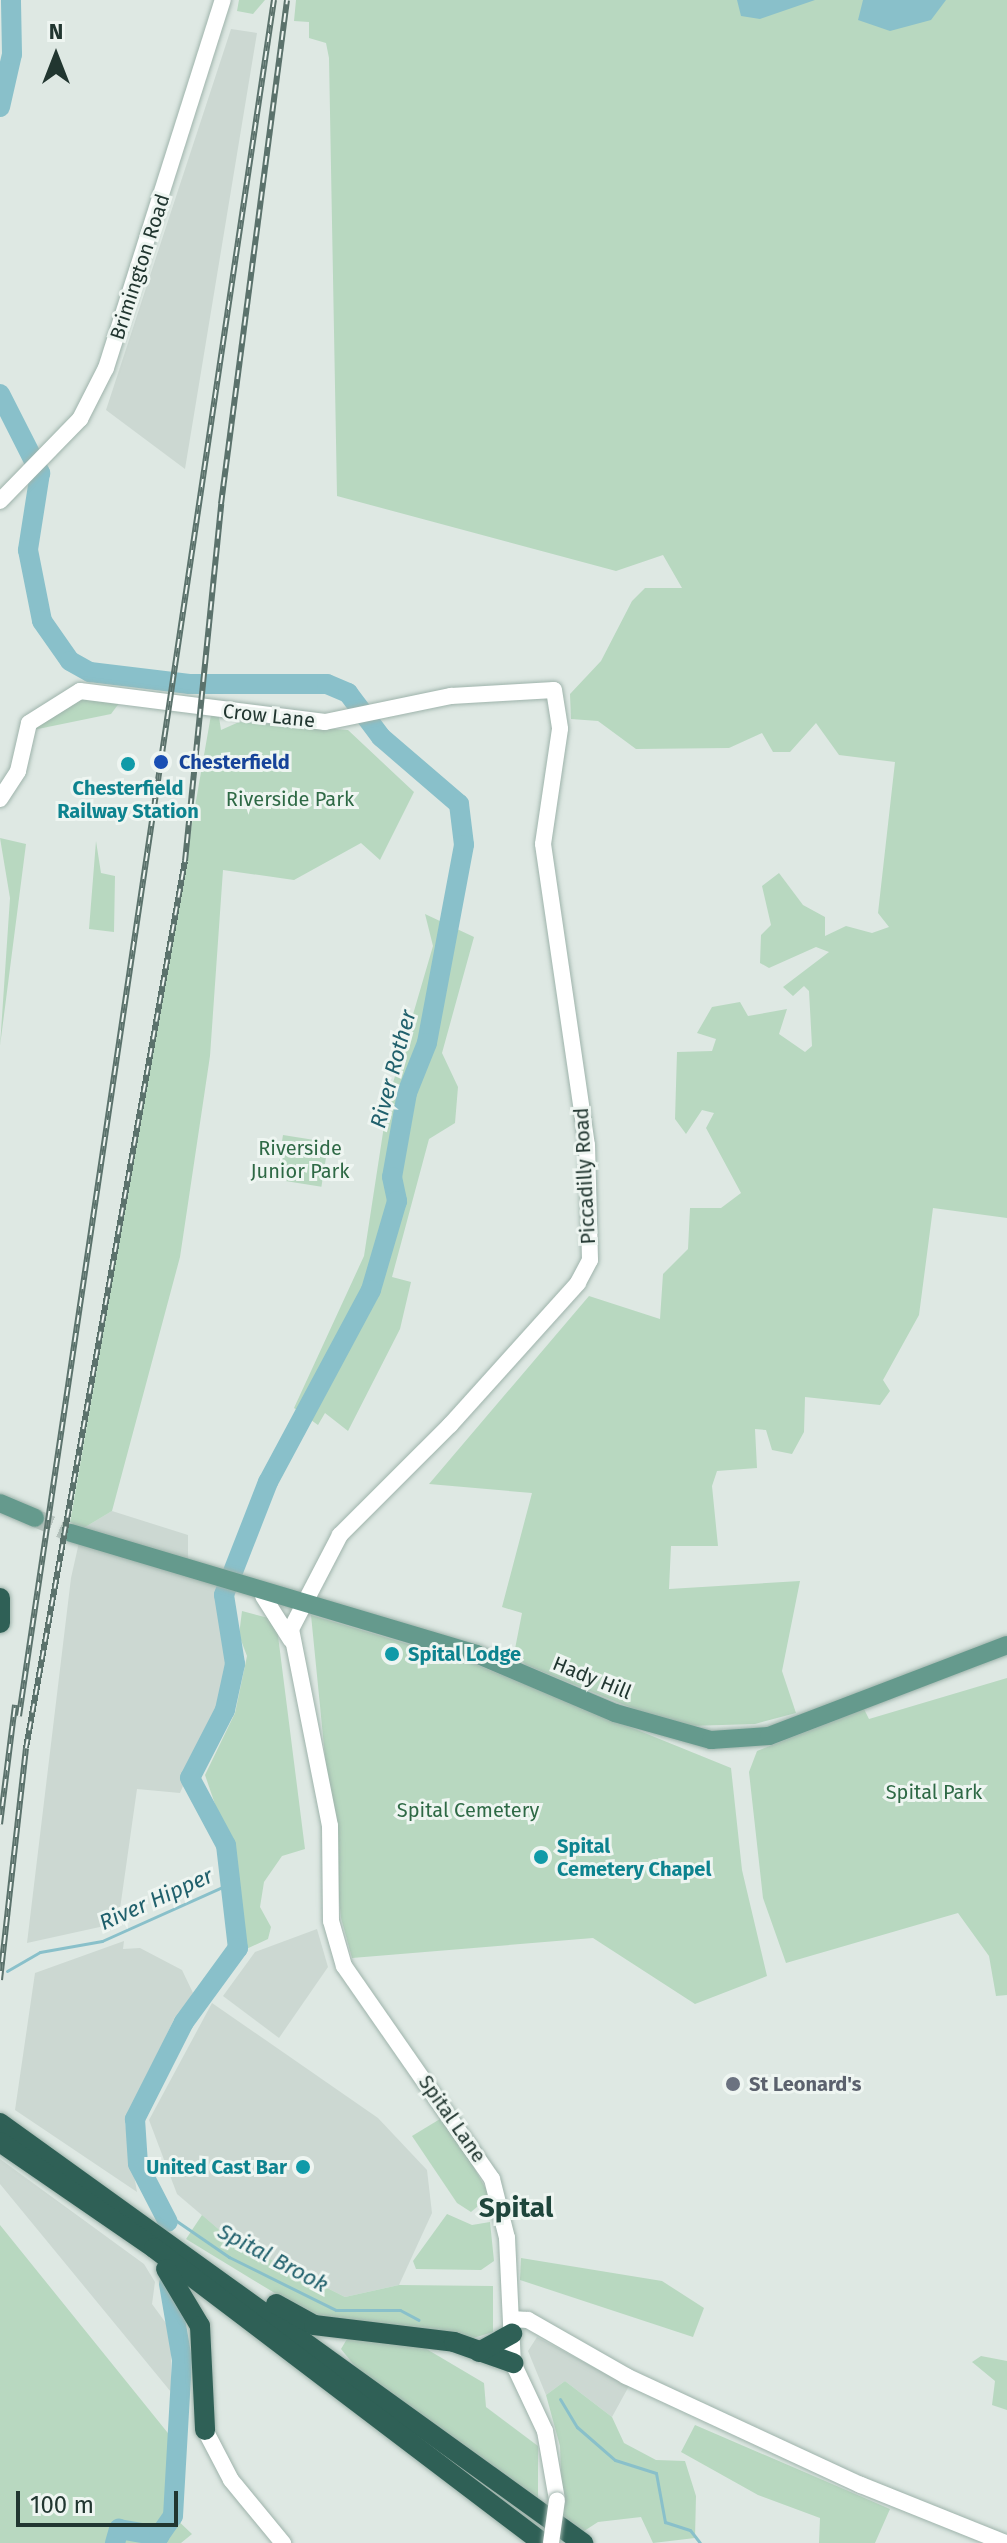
<!DOCTYPE html>
<style>
body{margin:0}
#map{position:relative;width:1007px;height:2543px;overflow:hidden;background:#dee8e3;font-family:"Fira Sans",sans-serif}
div>[style]{position:absolute}
[style*='--x']{left:calc(var(--x)*1px);top:calc(var(--y)*1px);width:calc(var(--w)*1px);rotate:calc(var(--a)*1deg)}
.built>*{inset:0;background:#ccd8d2}
.green>*{inset:0;background:#b8d8c0;transform-origin:0 0}
.water>*{inset:0;background:#89c0ca}
.stream>*{height:3px;margin:-1.5px;padding:0 1.5px;transform-origin:1.5px;border-radius:1.5px;background:#89c0ca}
.river>*{height:20px;margin:-10px;padding:0 10px;transform-origin:10px;border-radius:10px;background:#89c0ca}
.primary-tunnel>*{height:18px;margin-top:-9px;transform-origin:0;background:repeating-linear-gradient(90deg,#b8c4bf 0 18px,transparent 0 27px)}
.roads{filter:drop-shadow(0 0 2px #9eb3ab) drop-shadow(0 0 2px #9eb3ab)}
.secondary>*{height:16px;margin:-8px;padding:0 8px;transform-origin:8px;border-radius:8px;background:#fff}
.primary>*{height:18px;margin:-9px;padding:0 9px;transform-origin:9px;border-radius:9px;background:#659a8d}
.highway>*{height:20px;margin:-10px;padding:0 10px;transform-origin:10px;border-radius:10px;background:#2f6056}
.rail>*{height:6px;margin-top:-3px;transform-origin:0;background:repeating-linear-gradient(90deg,#eef5f1 0 9px,#5b726c 0 18px);box-sizing:border-box;border-block:2px solid #5b726c}
.bridges{filter:drop-shadow(0 0 2px #9eb3ab) drop-shadow(0 0 2px #9eb3ab)}
.secondary-bridge>*{height:16px;margin:-8px;padding:0 8px;transform-origin:8px;border-radius:8px;background:#fff}
.dots>*{width:22px;height:22px;translate:-50% -50%;box-sizing:border-box;border:4px solid #eef5f1;border-radius:50%}
span{translate:-50% -50%;white-space:nowrap;text-align:center;line-height:1.15;-webkit-text-stroke:6px #eef5f1;paint-order:stroke}
.street-label{font-size:20px;color:#213630}
.transit-label{font-size:20px;color:#164399;font-weight:700}
.left{translate:0 -50%;text-align:left}
.culture-label{font-size:20px;color:#0d838f;font-weight:700}
.right{translate:-100% -50%;text-align:right}
.park-label{font-size:20px;color:#2e6945}
.worship-label{font-size:20px;color:#5b616d;font-weight:700}
.water-label{font-size:22px;color:#20606c;font-style:italic}
.district-label{font-size:28px;color:#1f463c;font-weight:700}
.north{position:absolute;left:16px;top:16px;width:80px;height:80px;-webkit-text-stroke:6px #eef5f1;paint-order:stroke;rotate:0deg;font-size:22px;font-weight:700;line-height:32px;text-align:center;color:#213630}
.north::after{content:'';display:block;margin:auto;width:28px;height:36px;background:#213630;clip-path:polygon(50% 0,100% 100%,50% 72%,0 100%)}
.scale{position:absolute;left:16px;top:2491px;width:162px;height:36px;box-sizing:border-box;border:4px solid #213630;border-top:0;padding-left:10px;font-size:24px;line-height:28px;white-space:nowrap;color:#213630;-webkit-text-stroke:6px #eef5f1;paint-order:stroke}
</style>
<div id="map">
<div class="built">
<i style="clip-path:polygon(231px 29px,257px 33px,185px 469px,106px 410px)"></i>
<i style="clip-path:polygon(112px 1511px,188px 1535px,188px 1564px,225px 1575px,216px 1601px,227px 1664px,218px 1706px,180px 1793px,137px 1789px,118px 1923px,27px 1943px,71px 1578px,82px 1529px)"></i>
<i style="clip-path:polygon(317px 1929px,328px 1967px,279px 2038px,223px 1996px,255px 1952px)"></i>
<i style="clip-path:polygon(124px 1941px,123px 1949px,140px 1948px,182px 1970px,194px 1995px,175px 2017px,125px 2123px,137px 2192px,15px 2110px,35px 1973px)"></i>
<i style="clip-path:polygon(212px 2003px,378px 2118px,427px 2170px,432px 2213px,399px 2285px,345px 2297px,230px 2239px,177px 2194px,149px 2120px)"></i>
<i style="clip-path:polygon(0 2159px,144px 2264px,155px 2282px,152px 2304px,171px 2330px,171px 2392px,0 2184px)"></i>
<i style="clip-path:polygon(537px 2337px,629px 2386px,612px 2417px,565px 2381px,546px 2395px,528px 2351px)"></i>
</div>
<div class="green">
<i style="clip-path:polygon(239px 0,265px 0,253px 14px,237px 11px)"></i>
<i style="clip-path:polygon(296px 0,1007px 0,1007px 1218px,933px 1208px,919px 1315px,883px 1380px,890px 1391px,880px 1405px,805px 1397px,804px 1432px,792px 1454px,772px 1450px,766px 1430px,755px 1429px,757px 1468px,717px 1471px,712px 1486px,718px 1546px,671px 1546px,669px 1589px,800px 1581px,782px 1671px,796px 1713px,755px 1724px,689px 1726px,654px 1717px,526px 1665px,514px 1654px,522px 1613px,502px 1607px,532px 1493px,429px 1484px,589px 1296px,660px 1319px,663px 1274px,688px 1249px,690px 1208px,721px 1208px,741px 1193px,706px 1128px,714px 1113px,702px 1110px,686px 1134px,675px 1119px,677px 1052px,712px 1051px,716px 1039px,697px 1033px,712px 1007px,740px 1002px,748px 1016px,787px 1009px,779px 1034px,805px 1052px,812px 1046px,809px 991px,804px 986px,793px 996px,783px 987px,829px 952px,816px 947px,769px 968px,760px 963px,761px 935px,771px 925px,762px 886px,779px 873px,803px 905px,825px 917px,825px 936px,846px 926px,872px 933px,889px 927px,878px 913px,895px 762px,839px 755px,816px 723px,790px 752px,773px 752px,762px 733px,729px 748px,636px 749px,598px 721px,571px 719px,570px 694px,601px 661px,632px 601px,645px 588px,682px 588px,663px 555px,616px 571px,337px 496px,329px 58px,326px 43px,309px 38px,309px 22px,294px 21px)"></i>
<i style="clip-path:polygon(88px 698px,120px 702px,111px 714px,28px 731px,58px 705px)"></i>
<i style="clip-path:polygon(211px 715px,219px 717px,221px 730px,239px 722px,348px 730px,414px 792px,380px 860px,361px 843px,294px 880px,223px 870px,210px 1056px,180px 1257px,112px 1511px,82px 1529px,70px 1522px)"></i>
<i style="clip-path:polygon(0 838px,26px 844px,0 1046px,10px 898px)"></i>
<i style="clip-path:polygon(96px 841px,101px 873px,115px 876px,114px 932px,89px 929px)"></i>
<i style="clip-path:polygon(425px 914px,474px 937px,442px 1053px,458px 1087px,455px 1123px,429px 1139px,392px 1277px,411px 1282px,400px 1329px,348px 1431px,325px 1413px,318px 1425px,294px 1408px,364px 1256px,388px 1100px,433px 946px)"></i>
<i style="left:283px;top:1135px;width:46px;height:45px;rotate:9deg"></i>
<i style="clip-path:polygon(242px 1611px,276px 1620px,305px 1849px,282px 1856px,264px 1882px,260px 1907px,271px 1927px,268px 1939px,242px 1951px,230px 1848px,205px 1775px,235px 1713px,247px 1656px,239px 1635px)"></i>
<i style="clip-path:polygon(311px 1615px,475px 1664px,731px 1768px,742px 1870px,767px 1976px,695px 2004px,593px 1938px,352px 1958px,341px 1918px)"></i>
<i style="clip-path:polygon(1007px 1678px,1007px 1995px,996px 1996px,989px 1956px,958px 1913px,786px 1963px,763px 1898px,749px 1772px,757px 1751px,864px 1709px,869px 1719px)"></i>
<i style="clip-path:polygon(445px 2116px,490px 2196px,471px 2212px,457px 2203px,412px 2136px)"></i>
<i style="clip-path:polygon(447px 2214px,472px 2225px,490px 2222px,494px 2261px,481px 2270px,416px 2269px,413px 2261px)"></i>
<i style="clip-path:polygon(202px 2215px,230px 2239px,345px 2297px,399px 2285px,493px 2286px,493px 2332px,467px 2340px,314px 2317px,186px 2239px)"></i>
<i style="clip-path:polygon(0 2225px,180px 2448px,173px 2516px,192px 2534px,181px 2543px,0 2543px)"></i>
<i style="clip-path:polygon(521px 2258px,662px 2281px,704px 2308px,693px 2337px,520px 2280px)"></i>
<i style="clip-path:polygon(347px 2339px,413px 2341px,484px 2383px,486px 2407px,538px 2446px,538px 2503px,358px 2370px,341px 2349px)"></i>
<i style="clip-path:polygon(981px 2356px,1007px 2361px,1007px 2410px,992px 2405px,995px 2381px,972px 2362px)"></i>
<i style="clip-path:polygon(565px 2381px,612px 2417px,624px 2443px,656px 2460px,685px 2461px,696px 2496px,695px 2538px,653px 2543px,641px 2517px,598px 2522px,581px 2533px,563px 2521px,560px 2446px,546px 2395px)"></i>
<i style="clip-path:polygon(695px 2425px,890px 2509px,875px 2543px,819px 2543px,820px 2518px,758px 2495px,681px 2452px)"></i>
</div>
<div class="water">
<i style="clip-path:polygon(737px 0,815px 0,760px 19px,741px 16px)"></i>
<i style="clip-path:polygon(863px 0,946px 0,931px 20px,890px 31px,858px 20px)"></i>
</div>
<div class="stream">
<i style="--x:7;--y:1971;--w:38;--a:-30"></i>
<i style="--x:40;--y:1952;--w:63;--a:-10.1"></i>
<i style="--x:102;--y:1941;--w:139;--a:-24.2"></i>
<i style="--x:165;--y:2213;--w:78;--a:34.5"></i>
<i style="--x:229;--y:2257;--w:119;--a:26.4"></i>
<i style="--x:336;--y:2310;--w:64;--a:0"></i>
<i style="--x:400;--y:2310;--w:21;--a:28"></i>
<i style="--x:560;--y:2399;--w:33;--a:59"></i>
<i style="--x:577;--y:2427;--w:50;--a:41"></i>
<i style="--x:615;--y:2460;--w:43;--a:17.6"></i>
<i style="--x:656;--y:2473;--w:50;--a:79.6"></i>
<i style="--x:665;--y:2522;--w:26;--a:18"></i>
<i style="--x:690;--y:2530;--w:16;--a:52"></i>
</div>
<div class="river">
<i style="--x:0;--y:107;--w:54;--a:-77.2"></i>
<i style="--x:12;--y:54;--w:54;--a:-91.1"></i>
<i style="--x:0;--y:394;--w:89;--a:63.1"></i>
<i style="--x:40;--y:473;--w:78;--a:98.9"></i>
<i style="--x:28;--y:550;--w:72;--a:78.8"></i>
<i style="--x:42;--y:621;--w:49;--a:55"></i>
<i style="--x:70;--y:661;--w:23;--a:29"></i>
<i style="--x:90;--y:672;--w:100;--a:6.9"></i>
<i style="--x:189;--y:684;--w:138;--a:0"></i>
<i style="--x:327;--y:684;--w:23;--a:23"></i>
<i style="--x:348;--y:693;--w:55;--a:53.1"></i>
<i style="--x:381;--y:737;--w:103;--a:40.7"></i>
<i style="--x:459;--y:804;--w:41;--a:83"></i>
<i style="--x:464;--y:845;--w:201;--a:100.6"></i>
<i style="--x:427;--y:1043;--w:54;--a:111.8"></i>
<i style="--x:407;--y:1093;--w:85;--a:100.1"></i>
<i style="--x:392;--y:1177;--w:25;--a:78"></i>
<i style="--x:397;--y:1201;--w:93;--a:106.3"></i>
<i style="--x:371;--y:1290;--w:218;--a:118.2"></i>
<i style="--x:268;--y:1482;--w:121;--a:111.3"></i>
<i style="--x:224;--y:1595;--w:70;--a:80.9"></i>
<i style="--x:235;--y:1664;--w:47;--a:102.3"></i>
<i style="--x:225;--y:1710;--w:76;--a:117.2"></i>
<i style="--x:190;--y:1778;--w:76;--a:61.8"></i>
<i style="--x:226;--y:1845;--w:104;--a:83.4"></i>
<i style="--x:238;--y:1948;--w:92;--a:126.1"></i>
<i style="--x:184;--y:2022;--w:109;--a:116.8"></i>
<i style="--x:135;--y:2119;--w:45;--a:86.2"></i>
<i style="--x:138;--y:2164;--w:65;--a:62.7"></i>
<i style="--x:115;--y:2543;--w:15;--a:-74"></i>
<i style="--x:119;--y:2529;--w:41;--a:9.9"></i>
<i style="--x:159;--y:2536;--w:24;--a:-55"></i>
<i style="--x:173;--y:2516;--w:156;--a:-86.7"></i>
<i style="--x:182;--y:2360;--w:77;--a:-99.7"></i>
</div>
<div class="primary-tunnel">
<i style="--x:35;--y:1518;--w:39;--a:23"></i>
</div>
<div class="roads">
<div class="secondary">
<i style="--x:0;--y:501;--w:115;--a:-45.7"></i>
<i style="--x:80;--y:419;--w:57;--a:-63"></i>
<i style="--x:106;--y:368;--w:386;--a:-72.4"></i>
<i style="--x:0;--y:799;--w:33;--a:-57"></i>
<i style="--x:18;--y:771;--w:49;--a:-77.1"></i>
<i style="--x:29;--y:723;--w:60;--a:-32.1"></i>
<i style="--x:80;--y:691;--w:247;--a:7.2"></i>
<i style="--x:325;--y:722;--w:129;--a:-11.7"></i>
<i style="--x:451;--y:696;--w:103;--a:-3.3"></i>
<i style="--x:554;--y:690;--w:39;--a:81"></i>
<i style="--x:560;--y:729;--w:116;--a:98.4"></i>
<i style="--x:543;--y:844;--w:304;--a:81.7"></i>
<i style="--x:587;--y:1145;--w:115;--a:88.5"></i>
<i style="--x:590;--y:1260;--w:26;--a:118"></i>
<i style="--x:578;--y:1283;--w:191;--a:132"></i>
<i style="--x:450;--y:1425;--w:156;--a:135"></i>
<i style="--x:340;--y:1535;--w:106;--a:117.5"></i>
<i style="--x:291;--y:1629;--w:201;--a:78.8"></i>
<i style="--x:330;--y:1826;--w:95;--a:89.4"></i>
<i style="--x:331;--y:1921;--w:47;--a:73.9"></i>
<i style="--x:344;--y:1966;--w:259;--a:55.2"></i>
<i style="--x:492;--y:2179;--w:61;--a:75.7"></i>
<i style="--x:507;--y:2238;--w:125;--a:87.3"></i>
<i style="--x:513;--y:2363;--w:75;--a:64.8"></i>
<i style="--x:545;--y:2431;--w:70;--a:80.1"></i>
<i style="--x:263;--y:1596;--w:52;--a:57.5"></i>
<i style="--x:511;--y:2319;--w:17;--a:3"></i>
<i style="--x:528;--y:2320;--w:113;--a:29.7"></i>
<i style="--x:626;--y:2376;--w:259;--a:24.9"></i>
<i style="--x:861;--y:2485;--w:155;--a:21.9"></i>
<i style="--x:205;--y:2430;--w:56;--a:62.5"></i>
<i style="--x:231;--y:2480;--w:82;--a:50.5"></i>
</div>
<div class="primary">
<i style="--x:0;--y:1503;--w:38;--a:23"></i>
<i style="--x:71;--y:1533;--w:423;--a:16.6"></i>
<i style="--x:476;--y:1654;--w:151;--a:23"></i>
<i style="--x:615;--y:1713;--w:100;--a:15.7"></i>
<i style="--x:711;--y:1740;--w:58;--a:-3.9"></i>
<i style="--x:769;--y:1736;--w:255;--a:-20.9"></i>
</div>
<div class="highway">
<i style="--x:0;--y:1598;--w:25;--a:90"></i>
<i style="--x:0;--y:2123;--w:719;--a:35.77"></i>
<i style="--x:0;--y:2142;--w:187;--a:34.5"></i>
<i style="--x:154;--y:2248;--w:488;--a:37.2"></i>
<i style="--x:166;--y:2269;--w:66;--a:59.2"></i>
<i style="--x:200;--y:2326;--w:104;--a:87.2"></i>
<i style="--x:276;--y:2304;--w:43;--a:28.9"></i>
<i style="--x:314;--y:2325;--w:141;--a:6.9"></i>
<i style="--x:454;--y:2342;--w:63;--a:19.6"></i>
<i style="--x:479;--y:2352;--w:38;--a:-29"></i>
</div>
</div>
<div class="rail">
<i style="--x:19;--y:1716;--w:1735;--a:-81.55"></i>
<i style="--x:0;--y:1824;--w:120;--a:-82.8"></i>
<i style="--x:0;--y:1980;--w:233;--a:-83.6"></i>
<i style="--x:26;--y:1748;--w:901;--a:-79.84"></i>
<i style="--x:185;--y:861;--w:359;--a:-84.2"></i>
<i style="--x:221;--y:504;--w:508;--a:-82.54"></i>
</div>
<div class="bridges">
<div class="secondary-bridge">
<i style="--x:551;--y:2543;--w:43;--a:-82.1"></i>
</div>
</div>
<div class="dots">
<i style="left:161px;top:762px;background:#1a4fb4"></i>
<i style="left:128px;top:764px;background:#0f9aa8"></i>
<i style="left:392px;top:1654px;background:#0f9aa8"></i>
<i style="left:541px;top:1857px;background:#0f9aa8"></i>
<i style="left:733px;top:2084px;background:#6b7280"></i>
<i style="left:303px;top:2167px;background:#0f9aa8"></i>
</div>
<div class="street-label">
<span style="left:140px;top:267px;rotate:-72deg">Brimington Road</span>
<span style="left:269px;top:716px;rotate:6deg">Crow Lane</span>
<span style="left:585px;top:1176px;rotate:-93deg">Piccadilly Road</span>
<span style="left:592px;top:1678px;rotate:22deg">Hady Hill</span>
<span style="left:452px;top:2119px;rotate:55deg">Spital Lane</span>
</div>
<div class="transit-label">
<span class="left" style="left:179px;top:762px">Chesterfield</span>
</div>
<div class="culture-label">
<span style="left:128px;top:800px">Chesterfield<br>Railway Station</span>
<span class="left" style="left:408px;top:1654px">Spital Lodge</span>
<span class="left" style="left:557px;top:1858px">Spital<br>Cemetery Chapel</span>
<span class="right" style="left:287px;top:2167px">United Cast Bar</span>
</div>
<div class="park-label">
<span style="left:290px;top:799px">Riverside Park</span>
<span style="left:300px;top:1160px">Riverside<br>Junior Park</span>
<span style="left:934px;top:1792px">Spital Park</span>
<span style="left:468px;top:1810px">Spital Cemetery</span>
</div>
<div class="worship-label">
<span class="left" style="left:749px;top:2084px">St Leonard's</span>
</div>
<div class="water-label">
<span style="left:393px;top:1069px;rotate:-75deg">River Rother</span>
<span style="left:156px;top:1899px;rotate:-24deg">River Hipper</span>
<span style="left:273px;top:2258px;rotate:28deg">Spital Brook</span>
</div>
<div class="district-label">
<span style="left:516px;top:2208px">Spital</span>
</div>
<div class="north">N</div>
<div class="scale">100 m</div>
</div>
